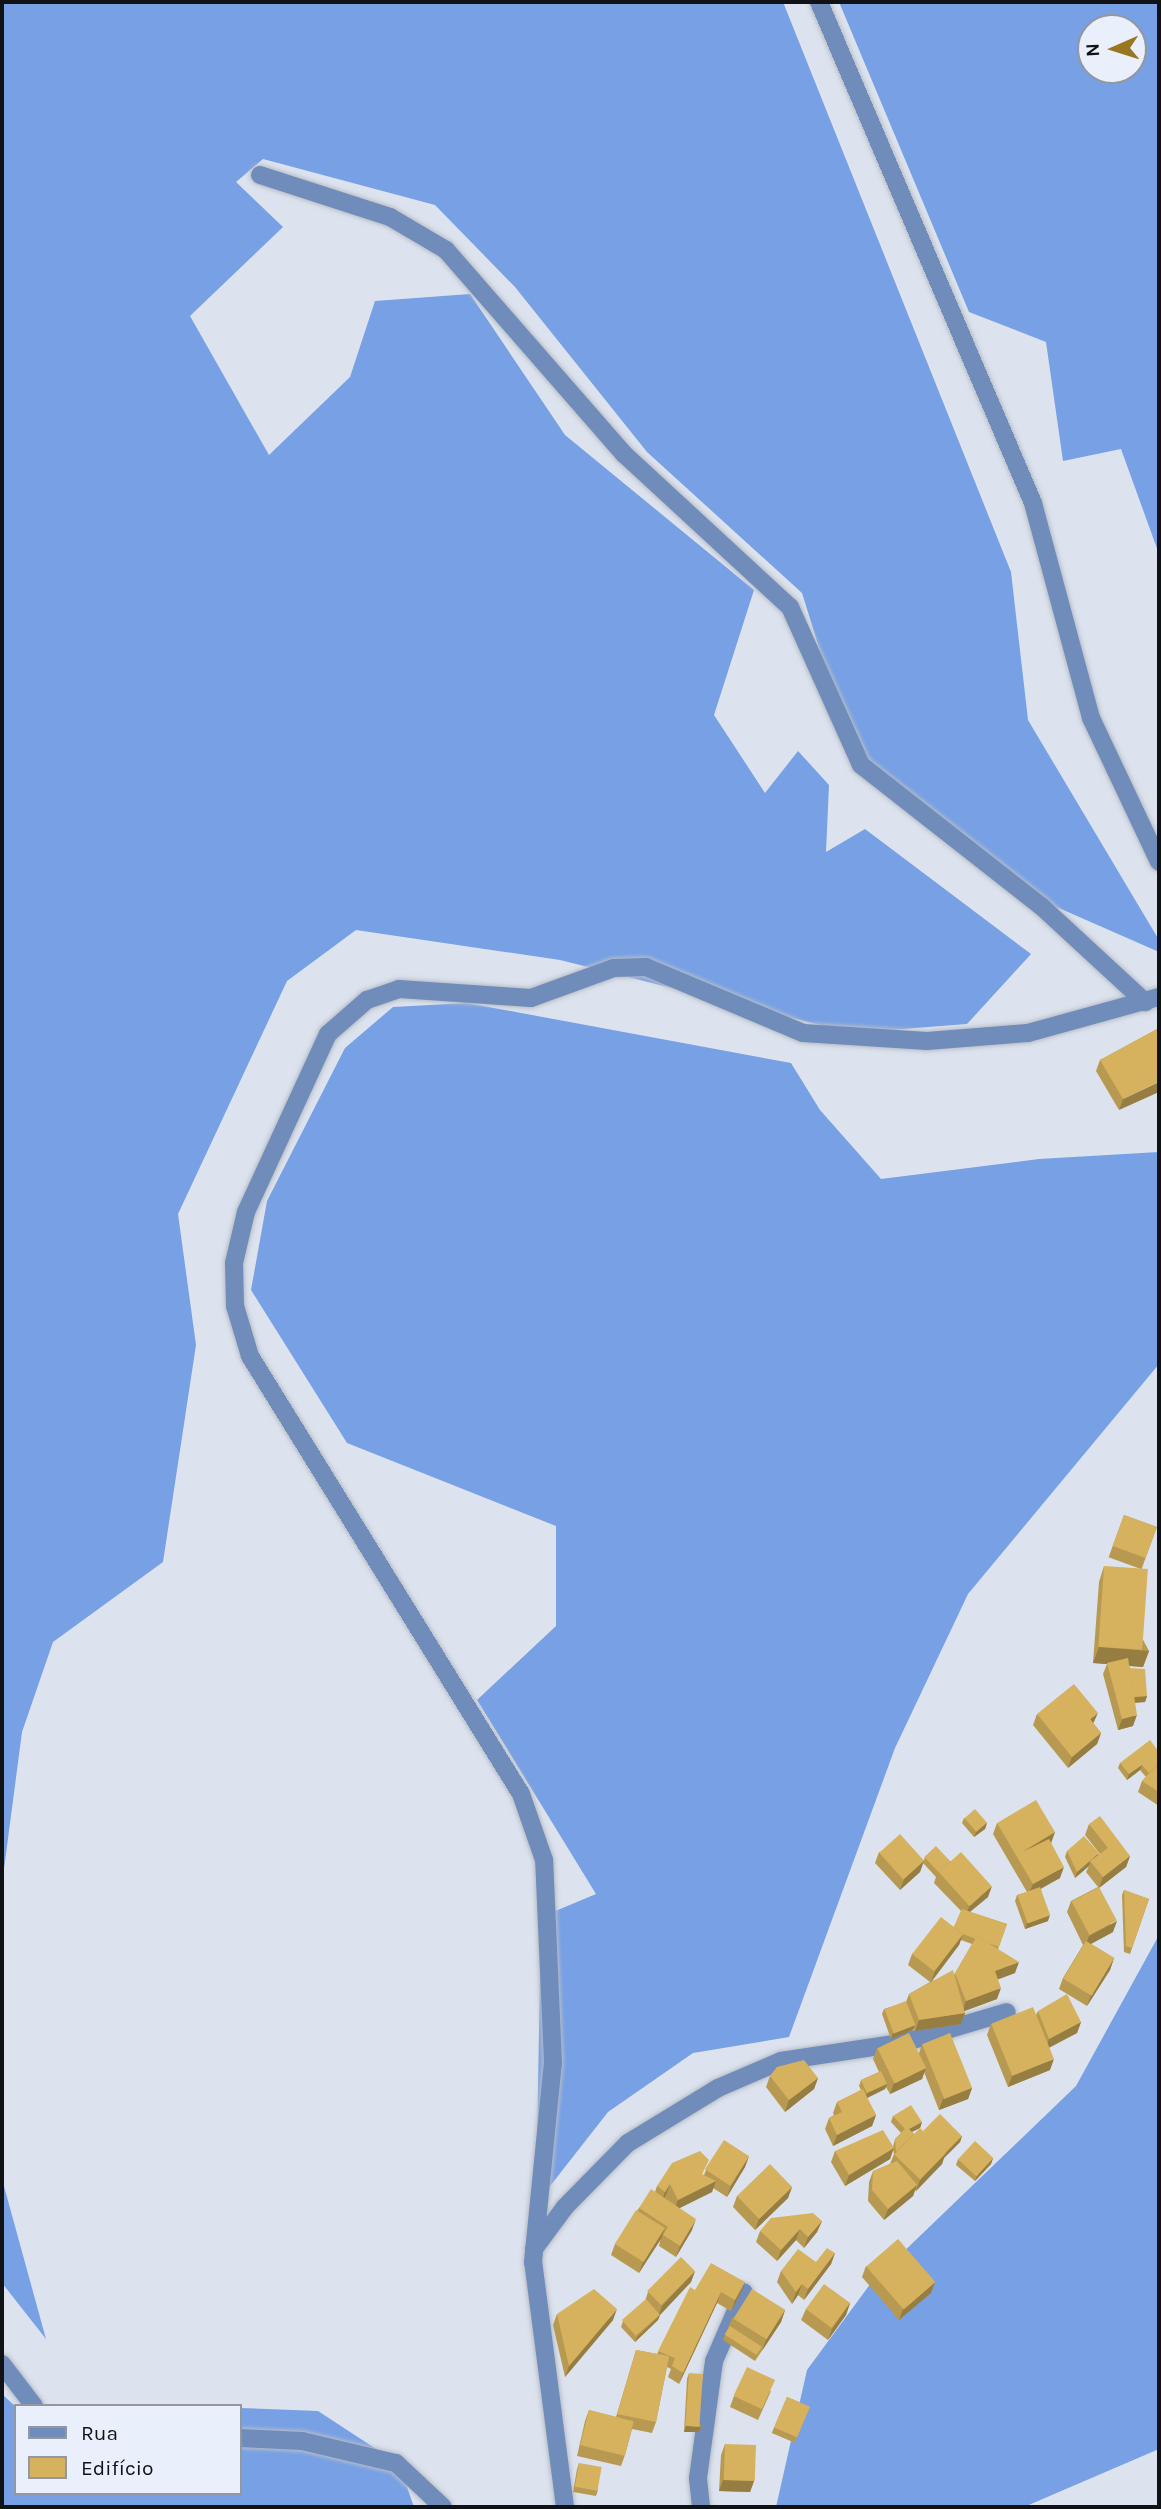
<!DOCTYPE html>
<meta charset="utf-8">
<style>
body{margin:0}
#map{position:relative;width:1161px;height:2509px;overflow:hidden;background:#dce3ee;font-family:Karla,sans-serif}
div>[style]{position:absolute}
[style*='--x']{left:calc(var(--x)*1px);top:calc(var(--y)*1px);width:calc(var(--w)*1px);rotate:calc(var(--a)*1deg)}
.forest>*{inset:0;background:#77a0e5}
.roads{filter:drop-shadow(0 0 2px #b7bdc7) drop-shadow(0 0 2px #b7bdc7)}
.minor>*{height:18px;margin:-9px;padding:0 9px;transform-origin:9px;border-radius:9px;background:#708cba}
.wall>*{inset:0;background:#b89951;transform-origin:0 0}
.shaded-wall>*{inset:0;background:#967d42}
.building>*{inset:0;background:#d6b25e;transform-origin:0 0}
span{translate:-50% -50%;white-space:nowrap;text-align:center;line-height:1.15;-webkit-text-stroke:5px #eaf0fb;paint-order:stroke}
.frame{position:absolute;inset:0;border:4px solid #101216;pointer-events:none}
.legend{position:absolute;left:14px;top:2404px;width:228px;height:91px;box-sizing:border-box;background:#eaf0fb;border:2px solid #93979f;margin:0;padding:9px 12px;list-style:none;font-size:21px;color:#101216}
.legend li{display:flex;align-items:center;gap:14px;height:35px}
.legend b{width:35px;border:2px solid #93979f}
.north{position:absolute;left:1077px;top:14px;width:70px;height:70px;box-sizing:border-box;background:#eaf0fb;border:2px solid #93979f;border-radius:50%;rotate:267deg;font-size:19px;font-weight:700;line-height:28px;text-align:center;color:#101216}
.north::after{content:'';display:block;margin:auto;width:24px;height:32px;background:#987720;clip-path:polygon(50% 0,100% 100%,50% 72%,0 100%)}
</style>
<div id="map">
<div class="forest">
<i style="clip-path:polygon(2px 2px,783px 2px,1011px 572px,1028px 720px,1159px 940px,1159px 952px,1052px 905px,856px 767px,802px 593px,647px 452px,515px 287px,435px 205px,263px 159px,236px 182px,283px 227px,190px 316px,269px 455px,350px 377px,375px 301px,470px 294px,565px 435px,754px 590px,714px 715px,765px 793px,798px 751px,829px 785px,826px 852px,865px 829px,1031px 954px,967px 1024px,852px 1033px,560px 960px,356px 930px,287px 981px,178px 1214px,196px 1345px,163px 1562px,53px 1642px,22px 1732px,2px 1884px)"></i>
<i style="clip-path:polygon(evenodd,839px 2px,1159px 2px,1159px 554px,1121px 449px,1063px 461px,1046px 342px,969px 312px,839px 2px,1091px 28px,1133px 28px,1133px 70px,1091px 70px,1091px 28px)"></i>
<i style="clip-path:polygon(467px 1003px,791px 1063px,820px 1110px,881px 1179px,1039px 1159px,1159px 1152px,1159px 1364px,968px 1594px,895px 1748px,789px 2037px,693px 2053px,608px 2112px,536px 2204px,541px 1917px,596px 1894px,477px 1700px,556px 1626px,556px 1526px,347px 1443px,251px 1290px,267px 1201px,345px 1048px,393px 1007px)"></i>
<i style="clip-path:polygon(1159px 1935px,1159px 2449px,1024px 2507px,776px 2507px,807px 2370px,871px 2283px,1076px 2086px)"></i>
<i style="clip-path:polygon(2px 2179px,46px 2339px,2px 2283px)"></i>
<i style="clip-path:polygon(2px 2394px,16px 2407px,16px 2493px,240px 2493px,240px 2408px,318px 2411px,399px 2464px,414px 2507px,2px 2507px)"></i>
</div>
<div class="roads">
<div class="minor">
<i style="--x:819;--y:2;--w:545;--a:66.87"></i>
<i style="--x:1033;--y:503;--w:223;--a:74.9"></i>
<i style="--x:1091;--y:718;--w:159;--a:64.7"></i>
<i style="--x:260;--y:175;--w:137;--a:17.9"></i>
<i style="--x:390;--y:217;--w:65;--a:30.5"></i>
<i style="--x:446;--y:250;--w:271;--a:48.9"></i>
<i style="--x:624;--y:454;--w:226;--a:42.7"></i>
<i style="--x:790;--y:607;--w:173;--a:65.8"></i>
<i style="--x:861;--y:765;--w:229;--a:38.1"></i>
<i style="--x:1041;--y:906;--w:142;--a:42.7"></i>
<i style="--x:534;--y:2249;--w:52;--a:-53.6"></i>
<i style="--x:565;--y:2207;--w:90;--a:-45.5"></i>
<i style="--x:628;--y:2143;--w:105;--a:-31.4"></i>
<i style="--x:718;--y:2088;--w:69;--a:-23.2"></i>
<i style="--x:781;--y:2061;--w:126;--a:-8.6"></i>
<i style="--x:906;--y:2042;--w:105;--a:-16.5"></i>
<i style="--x:2;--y:2364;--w:53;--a:52.7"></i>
<i style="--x:240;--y:2438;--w:62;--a:2.8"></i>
<i style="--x:302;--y:2441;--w:97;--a:13.2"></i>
<i style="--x:396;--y:2463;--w:64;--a:43.1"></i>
<i style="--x:565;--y:2507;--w:247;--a:-97.4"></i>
<i style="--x:533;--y:2262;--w:200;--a:-84.3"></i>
<i style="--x:553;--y:2063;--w:203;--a:-92.5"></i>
<i style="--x:544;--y:1860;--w:70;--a:-109.2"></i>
<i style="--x:521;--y:1794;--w:515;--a:-121.75"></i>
<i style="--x:250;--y:1356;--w:52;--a:-106.7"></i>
<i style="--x:235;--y:1306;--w:43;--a:-91.3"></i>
<i style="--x:234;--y:1263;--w:52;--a:-76.8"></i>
<i style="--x:246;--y:1212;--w:196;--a:-65.3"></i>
<i style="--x:328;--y:1034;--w:52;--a:-41.1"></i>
<i style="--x:367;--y:1000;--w:34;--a:-19"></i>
<i style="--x:399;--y:989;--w:132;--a:3.9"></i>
<i style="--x:531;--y:998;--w:88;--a:-19.9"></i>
<i style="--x:614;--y:968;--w:32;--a:-2"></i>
<i style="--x:646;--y:967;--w:170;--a:22.8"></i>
<i style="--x:803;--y:1033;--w:124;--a:3.7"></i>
<i style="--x:927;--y:1041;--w:101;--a:-4.5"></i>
<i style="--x:1028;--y:1033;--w:136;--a:-15.4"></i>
<i style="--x:701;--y:2507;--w:29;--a:-96"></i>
<i style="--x:698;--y:2478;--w:118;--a:-82.2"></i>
<i style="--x:714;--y:2361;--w:75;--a:-66.5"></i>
</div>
</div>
<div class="wall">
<i style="clip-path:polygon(1159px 1028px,1119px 1110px,1096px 1071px,1100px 1060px)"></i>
<i style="left:1124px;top:1515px;width:35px;height:45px;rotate:20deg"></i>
<i style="clip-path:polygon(1104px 1566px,1149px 1651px,1143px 1667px,1129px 1666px,1147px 1696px,1145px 1702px,1135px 1703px,1133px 1726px,1118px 1730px,1103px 1674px,1107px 1664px,1093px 1663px,1099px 1582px)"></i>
<i style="clip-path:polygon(1037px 1714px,1094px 1724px,1101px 1733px,1097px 1744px,1068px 1768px,1033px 1725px)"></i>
<i style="clip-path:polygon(1159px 1752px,1159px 1806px,1138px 1792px,1142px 1781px,1146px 1777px,1140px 1770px,1127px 1780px,1118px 1768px,1120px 1763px)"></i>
<i style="clip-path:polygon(964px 1818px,987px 1823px,985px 1829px,974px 1837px,962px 1823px)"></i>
<i style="clip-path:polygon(997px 1823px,1055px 1832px,1051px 1843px,1060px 1878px,1041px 1889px,1048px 1921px,1025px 1929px,1015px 1901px,1017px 1895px,1027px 1892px,993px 1834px)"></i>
<i style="clip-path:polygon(1089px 1824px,1130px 1856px,1126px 1867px,1099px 1888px,1113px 1932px,1091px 1944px,1114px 1958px,1110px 1970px,1087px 2006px,1059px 1989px,1063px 1978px,1083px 1945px,1067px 1912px,1071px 1901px,1098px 1887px,1086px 1872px,1089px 1866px,1075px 1878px,1065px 1857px,1067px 1851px,1098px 1855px,1100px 1854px,1085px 1835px)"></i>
<i style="clip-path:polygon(evenodd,879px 1852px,924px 1860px,925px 1857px,950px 1861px,988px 1897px,970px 1912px,1007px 1924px,998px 1949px,1015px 1973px,998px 1979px,997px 1999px,964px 2011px,965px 2013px,961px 2024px,915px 2031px,914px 2028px,913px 2030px,891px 2039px,882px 2014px,884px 2009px,906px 2002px,909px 1994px,930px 1982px,908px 1965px,912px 1954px,954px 1927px,961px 1911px,934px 1883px,936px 1877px,923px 1863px,920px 1872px,900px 1890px,875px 1863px,879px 1852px,961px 1940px,972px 1944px,954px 1975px,932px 1981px,959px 1945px,961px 1940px)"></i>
<i style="clip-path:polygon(1124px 1890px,1149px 1899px,1130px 1954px,1124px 1952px,1122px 1895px)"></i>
<i style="clip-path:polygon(1038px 2011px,1081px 2022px,1077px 2033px,1049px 2047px,1050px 2070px,1008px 2087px,987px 2035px,991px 2024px,1036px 2015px)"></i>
<i style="clip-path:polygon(922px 2044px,972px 2088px,968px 2099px,939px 2110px,924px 2072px,922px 2079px,890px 2094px,886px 2087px,885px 2089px,867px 2098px,876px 2115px,872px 2126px,833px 2146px,825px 2129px,829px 2118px,834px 2115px,833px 2113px,837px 2102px,861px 2090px,859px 2086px,861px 2080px,879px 2072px,873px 2059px,877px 2048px,919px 2053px)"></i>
<i style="clip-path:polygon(770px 2076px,818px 2078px,814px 2089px,785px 2112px,766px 2087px)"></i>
<i style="clip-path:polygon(893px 2116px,922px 2122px,920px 2128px,912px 2132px,914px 2134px,925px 2133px,962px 2136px,960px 2142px,944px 2158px,942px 2164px,916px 2191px,915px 2190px,913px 2196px,884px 2220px,868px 2201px,869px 2182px,873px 2171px,890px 2164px,894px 2154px,893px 2149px,890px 2159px,845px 2186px,831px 2162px,835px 2151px,893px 2147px,895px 2139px,901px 2133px,891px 2122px)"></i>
<i style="clip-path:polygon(749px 2156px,745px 2167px,727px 2197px,713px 2188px,712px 2192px,679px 2208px,692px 2230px,676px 2257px,659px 2246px,661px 2237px,639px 2273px,611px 2255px,615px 2244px,639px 2208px,655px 2192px,657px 2186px,704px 2175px,706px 2170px)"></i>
<i style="clip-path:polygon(993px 2158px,991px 2164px,975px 2181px,956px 2165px,958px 2159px)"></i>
<i style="clip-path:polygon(792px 2187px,788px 2198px,755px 2230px,733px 2207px,737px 2196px)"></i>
<i style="clip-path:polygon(822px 2221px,817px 2232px,804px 2248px,796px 2240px,777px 2261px,756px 2242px,760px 2231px)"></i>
<i style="clip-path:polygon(835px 2253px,831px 2264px,804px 2300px,798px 2295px,792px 2304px,777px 2282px,781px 2271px,816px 2262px)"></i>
<i style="clip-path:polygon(866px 2266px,935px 2282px,931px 2293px,899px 2320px,862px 2277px)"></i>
<i style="clip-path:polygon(695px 2271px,691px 2282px,660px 2315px,658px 2320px,635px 2342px,621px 2327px,623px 2321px,645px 2301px,648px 2292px)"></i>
<i style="clip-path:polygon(695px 2290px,741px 2293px,731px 2311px,717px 2303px,679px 2384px,668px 2377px,671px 2369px,667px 2367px,656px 2422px,652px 2433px,632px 2429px,625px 2455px,621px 2466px,577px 2456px,585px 2421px,589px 2410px,616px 2417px,636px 2350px,657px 2354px)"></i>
<i style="clip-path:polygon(850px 2303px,846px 2315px,828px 2340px,801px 2320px,806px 2309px)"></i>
<i style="clip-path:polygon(785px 2310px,781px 2322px,755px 2361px,723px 2340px,732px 2318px)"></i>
<i style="clip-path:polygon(557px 2314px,613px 2320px,565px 2377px,553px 2325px)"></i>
<i style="clip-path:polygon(689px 2373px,701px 2427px,699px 2432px,684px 2432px,687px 2379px)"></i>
<i style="clip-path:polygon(771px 2391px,758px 2420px,730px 2407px,734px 2396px)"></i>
<i style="left:787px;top:2397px;width:25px;height:39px;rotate:23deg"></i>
<i style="clip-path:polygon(725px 2444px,754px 2481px,750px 2492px,719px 2491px,721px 2455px)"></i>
<i style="clip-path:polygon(579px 2463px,598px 2490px,596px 2496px,573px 2492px,577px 2469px)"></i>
</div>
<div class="shaded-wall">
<i style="clip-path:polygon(1159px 1082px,1159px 1092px,1119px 1110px,1123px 1099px)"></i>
<i style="clip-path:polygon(1099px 1647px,1149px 1651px,1143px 1667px,1093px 1663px)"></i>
<i style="clip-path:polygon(1147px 1696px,1145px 1702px,1128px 1703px,1130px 1698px)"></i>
<i style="clip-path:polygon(1098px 1713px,1093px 1724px,1090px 1719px)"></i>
<i style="clip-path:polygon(1137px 1715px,1133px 1726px,1118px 1730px,1122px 1719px)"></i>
<i style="clip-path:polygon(1101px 1733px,1097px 1744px,1068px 1768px,1072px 1757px)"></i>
<i style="clip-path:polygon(1142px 1765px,1140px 1770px,1127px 1780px,1129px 1774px)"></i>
<i style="clip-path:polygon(987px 1823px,985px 1829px,974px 1837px,976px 1832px)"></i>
<i style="clip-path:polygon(1055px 1832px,1051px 1843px,1022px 1852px)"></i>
<i style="clip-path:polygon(1099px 1853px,1097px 1859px,1090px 1861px,1089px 1866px,1075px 1878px,1077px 1872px)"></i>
<i style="clip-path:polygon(1130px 1856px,1126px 1867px,1099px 1888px,1103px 1877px)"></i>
<i style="clip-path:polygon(924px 1861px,920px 1872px,900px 1890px,904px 1879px)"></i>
<i style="clip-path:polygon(1064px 1867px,1060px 1878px,1028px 1895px,1033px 1884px)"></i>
<i style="clip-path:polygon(992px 1886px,988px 1897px,966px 1915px,970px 1904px)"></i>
<i style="clip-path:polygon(1050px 1915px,1048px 1921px,1025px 1929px,1027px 1923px)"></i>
<i style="clip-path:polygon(1117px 1921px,1113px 1932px,1085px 1947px,1089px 1936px)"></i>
<i style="clip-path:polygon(963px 1934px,959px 1945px,931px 1982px,935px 1971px)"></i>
<i style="clip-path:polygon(1114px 1958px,1110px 1970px,1087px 2006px,1091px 1995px)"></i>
<i style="clip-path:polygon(1019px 1962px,1015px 1973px,991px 1982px,995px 1971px)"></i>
<i style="clip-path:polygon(1001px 1988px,997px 1999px,962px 2012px,966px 2001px)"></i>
<i style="clip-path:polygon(965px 2013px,961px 2024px,915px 2031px,919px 2020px)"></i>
<i style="clip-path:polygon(1081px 2022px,1077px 2033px,1045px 2050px,1049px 2039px)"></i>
<i style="clip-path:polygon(915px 2025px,913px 2030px,891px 2039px,893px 2033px)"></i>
<i style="clip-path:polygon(1054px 2059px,1050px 2070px,1008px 2087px,1012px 2076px)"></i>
<i style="clip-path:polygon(926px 2068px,922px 2079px,890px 2094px,894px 2083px)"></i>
<i style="clip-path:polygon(818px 2078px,814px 2089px,785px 2112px,789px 2100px)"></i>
<i style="clip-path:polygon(887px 2084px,885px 2089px,865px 2099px,867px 2093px)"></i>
<i style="clip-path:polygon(972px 2088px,968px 2099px,939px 2110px,943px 2099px)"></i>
<i style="clip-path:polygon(876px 2115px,872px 2126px,833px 2146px,837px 2135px)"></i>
<i style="clip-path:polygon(922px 2122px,920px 2128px,907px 2134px,909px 2129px)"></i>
<i style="clip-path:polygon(962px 2136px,960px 2142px,944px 2158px,942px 2164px,916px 2191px,920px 2180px)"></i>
<i style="clip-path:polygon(894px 2148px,890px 2159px,845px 2186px,849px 2175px)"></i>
<i style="clip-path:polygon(749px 2156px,745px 2167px,727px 2197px,731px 2186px)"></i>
<i style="clip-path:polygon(993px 2158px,991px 2164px,975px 2181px,977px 2176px)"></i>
<i style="clip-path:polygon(716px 2181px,712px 2192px,674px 2211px,678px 2200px)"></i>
<i style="clip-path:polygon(670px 2184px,666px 2195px,661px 2203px,665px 2192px)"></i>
<i style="clip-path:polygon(917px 2185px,913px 2196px,884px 2220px,888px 2209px)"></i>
<i style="clip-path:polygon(792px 2187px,788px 2198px,755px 2230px,759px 2219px)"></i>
<i style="clip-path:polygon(696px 2219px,692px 2230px,676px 2257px,680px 2246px)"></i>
<i style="clip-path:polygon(822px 2221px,817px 2232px,804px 2248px,808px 2237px)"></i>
<i style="clip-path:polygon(665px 2228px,661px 2239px,639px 2273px,643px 2262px)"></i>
<i style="clip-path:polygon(800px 2229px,796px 2240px,777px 2261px,781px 2250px)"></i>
<i style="clip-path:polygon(835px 2253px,831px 2264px,804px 2300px,808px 2289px)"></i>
<i style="clip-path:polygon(695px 2271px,691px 2282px,658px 2317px,662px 2306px)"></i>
<i style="clip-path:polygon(745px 2282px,741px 2293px,731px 2311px,735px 2300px)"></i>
<i style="clip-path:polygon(935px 2282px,931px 2293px,899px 2320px,903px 2309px)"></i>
<i style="clip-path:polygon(802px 2284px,798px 2295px,792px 2304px,796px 2292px)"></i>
<i style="clip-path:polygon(721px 2292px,717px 2303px,679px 2384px,683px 2373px)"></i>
<i style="clip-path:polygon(850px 2303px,846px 2315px,828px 2340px,832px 2329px)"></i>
<i style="clip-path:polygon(617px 2309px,613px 2320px,565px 2377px,569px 2366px)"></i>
<i style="clip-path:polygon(785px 2310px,781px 2322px,762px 2351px,766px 2340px)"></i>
<i style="clip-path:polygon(660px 2315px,658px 2320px,635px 2342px,637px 2337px)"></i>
<i style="clip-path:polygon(686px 2426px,701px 2427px,699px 2432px,684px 2432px)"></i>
<i style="clip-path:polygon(723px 2480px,754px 2481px,750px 2492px,719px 2491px)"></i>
</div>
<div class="building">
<i style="clip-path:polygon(1159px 1028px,1159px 1082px,1123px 1099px,1100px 1060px)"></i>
<i style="left:1124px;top:1515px;width:35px;height:33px;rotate:20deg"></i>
<i style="left:1104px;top:1566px;width:44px;height:81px;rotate:4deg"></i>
<i style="clip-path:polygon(1128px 1658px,1137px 1715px,1122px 1719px,1107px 1663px)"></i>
<i style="clip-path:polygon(1129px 1668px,1145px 1669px,1147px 1696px,1134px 1697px)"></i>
<i style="clip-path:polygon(1074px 1684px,1098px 1713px,1090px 1719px,1101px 1733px,1072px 1757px,1037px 1714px)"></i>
<i style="clip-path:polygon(1150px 1740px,1159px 1752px,1159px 1763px,1149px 1773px,1142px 1765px,1129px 1774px,1120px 1763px)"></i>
<i style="clip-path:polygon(1159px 1763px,1159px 1792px,1142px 1781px)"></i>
<i style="clip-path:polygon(1036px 1800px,1055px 1832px,1022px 1852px,1049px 1839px,1064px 1867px,1033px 1884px,997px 1823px)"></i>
<i style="left:975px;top:1809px;width:18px;height:14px;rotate:49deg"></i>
<i style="clip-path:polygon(1100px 1816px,1130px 1856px,1103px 1877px,1090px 1861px,1108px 1848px,1089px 1824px)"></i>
<i style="left:900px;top:1834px;width:36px;height:28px;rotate:48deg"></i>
<i style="clip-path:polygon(1084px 1836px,1099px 1853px,1077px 1872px,1067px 1851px)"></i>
<i style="left:936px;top:1846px;width:21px;height:16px;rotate:47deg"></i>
<i style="left:961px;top:1852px;width:46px;height:30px;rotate:48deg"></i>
<i style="left:1040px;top:1887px;width:30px;height:24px;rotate:70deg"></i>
<i style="left:1099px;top:1887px;width:38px;height:31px;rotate:62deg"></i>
<i style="clip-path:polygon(1124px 1890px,1149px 1899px,1132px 1948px,1126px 1946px)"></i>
<i style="clip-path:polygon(962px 1909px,1007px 1924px,999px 1947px,988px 1943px,977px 1936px,976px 1939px,963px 1934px,954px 1927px)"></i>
<i style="left:941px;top:1917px;width:28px;height:47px;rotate:38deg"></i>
<i style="clip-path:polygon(977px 1936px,1019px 1962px,995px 1971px,1001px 1988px,966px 2001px,955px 1973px)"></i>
<i style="left:1086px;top:1941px;width:33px;height:44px;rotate:31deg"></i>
<i style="clip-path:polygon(953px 1970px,965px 2013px,919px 2020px,909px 1994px)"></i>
<i style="clip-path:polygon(1067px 1994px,1081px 2022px,1049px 2039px,1038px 2011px)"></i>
<i style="left:906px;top:2001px;width:26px;height:23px;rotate:69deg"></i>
<i style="left:1033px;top:2007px;width:56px;height:45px;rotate:68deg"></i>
<i style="left:909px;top:2033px;width:39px;height:35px;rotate:64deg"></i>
<i style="left:950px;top:2033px;width:59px;height:30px;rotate:68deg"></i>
<i style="clip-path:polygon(804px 2060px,818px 2078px,789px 2100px,770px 2076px,777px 2067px)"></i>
<i style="left:881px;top:2071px;width:14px;height:22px;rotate:65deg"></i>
<i style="clip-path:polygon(863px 2089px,876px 2115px,837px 2135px,829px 2118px,842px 2112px,837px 2102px)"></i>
<i style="clip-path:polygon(911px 2105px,922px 2122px,909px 2129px,914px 2134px,896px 2152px,895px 2139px,905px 2129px,893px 2116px)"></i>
<i style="left:940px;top:2114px;width:31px;height:24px;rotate:45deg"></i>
<i style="left:920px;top:2128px;width:36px;height:37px;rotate:44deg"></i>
<i style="clip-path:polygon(883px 2130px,894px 2148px,849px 2175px,835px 2151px)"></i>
<i style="left:724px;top:2140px;width:30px;height:35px;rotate:33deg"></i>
<i style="left:975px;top:2141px;width:25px;height:25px;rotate:43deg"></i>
<i style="clip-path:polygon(700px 2151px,709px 2160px,702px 2174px,716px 2181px,678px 2200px,670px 2184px,665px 2192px,657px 2186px,672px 2163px)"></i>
<i style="clip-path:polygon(897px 2161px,917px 2185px,888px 2209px,872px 2190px,873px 2171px)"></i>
<i style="left:770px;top:2164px;width:32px;height:46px;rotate:46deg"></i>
<i style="clip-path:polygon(651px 2189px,696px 2219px,680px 2246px,663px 2235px,668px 2227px,639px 2208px)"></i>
<i style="left:636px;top:2210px;width:34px;height:40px;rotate:32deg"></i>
<i style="clip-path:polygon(813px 2213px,822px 2221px,808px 2237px,800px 2229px,781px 2250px,760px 2231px,771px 2218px)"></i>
<i style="left:898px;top:2239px;width:57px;height:42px;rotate:49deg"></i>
<i style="clip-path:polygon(827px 2248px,835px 2253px,808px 2289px,802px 2284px,796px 2292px,781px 2271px,798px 2249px,816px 2262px)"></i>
<i style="left:681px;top:2257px;width:20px;height:48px;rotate:45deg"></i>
<i style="clip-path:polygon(711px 2263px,745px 2282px,735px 2300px,721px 2292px,683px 2373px,672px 2366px,675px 2358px,658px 2351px,690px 2287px,695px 2290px)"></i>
<i style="left:824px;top:2284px;width:32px;height:31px;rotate:36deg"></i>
<i style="clip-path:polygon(594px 2289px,617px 2309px,569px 2366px,557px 2314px)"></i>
<i style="left:752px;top:2289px;width:39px;height:35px;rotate:32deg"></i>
<i style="left:646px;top:2299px;width:21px;height:32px;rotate:49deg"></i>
<i style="left:730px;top:2326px;width:38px;height:10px;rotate:33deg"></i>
<i style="clip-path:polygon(636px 2350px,669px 2356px,656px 2422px,617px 2414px)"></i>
<i style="left:747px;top:2367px;width:31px;height:32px;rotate:25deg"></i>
<i style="left:689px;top:2373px;width:14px;height:53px;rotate:4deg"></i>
<i style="left:787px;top:2397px;width:25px;height:33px;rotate:23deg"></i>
<i style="left:589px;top:2410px;width:46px;height:36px;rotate:14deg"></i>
<i style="left:725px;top:2444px;width:31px;height:36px;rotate:2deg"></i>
<i style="left:579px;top:2463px;width:23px;height:24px;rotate:10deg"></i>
</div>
<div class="frame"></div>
<ul class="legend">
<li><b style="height:9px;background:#708cba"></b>Rua</li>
<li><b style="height:19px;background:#d6b25e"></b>Edifício</li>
</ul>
<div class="north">N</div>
</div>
